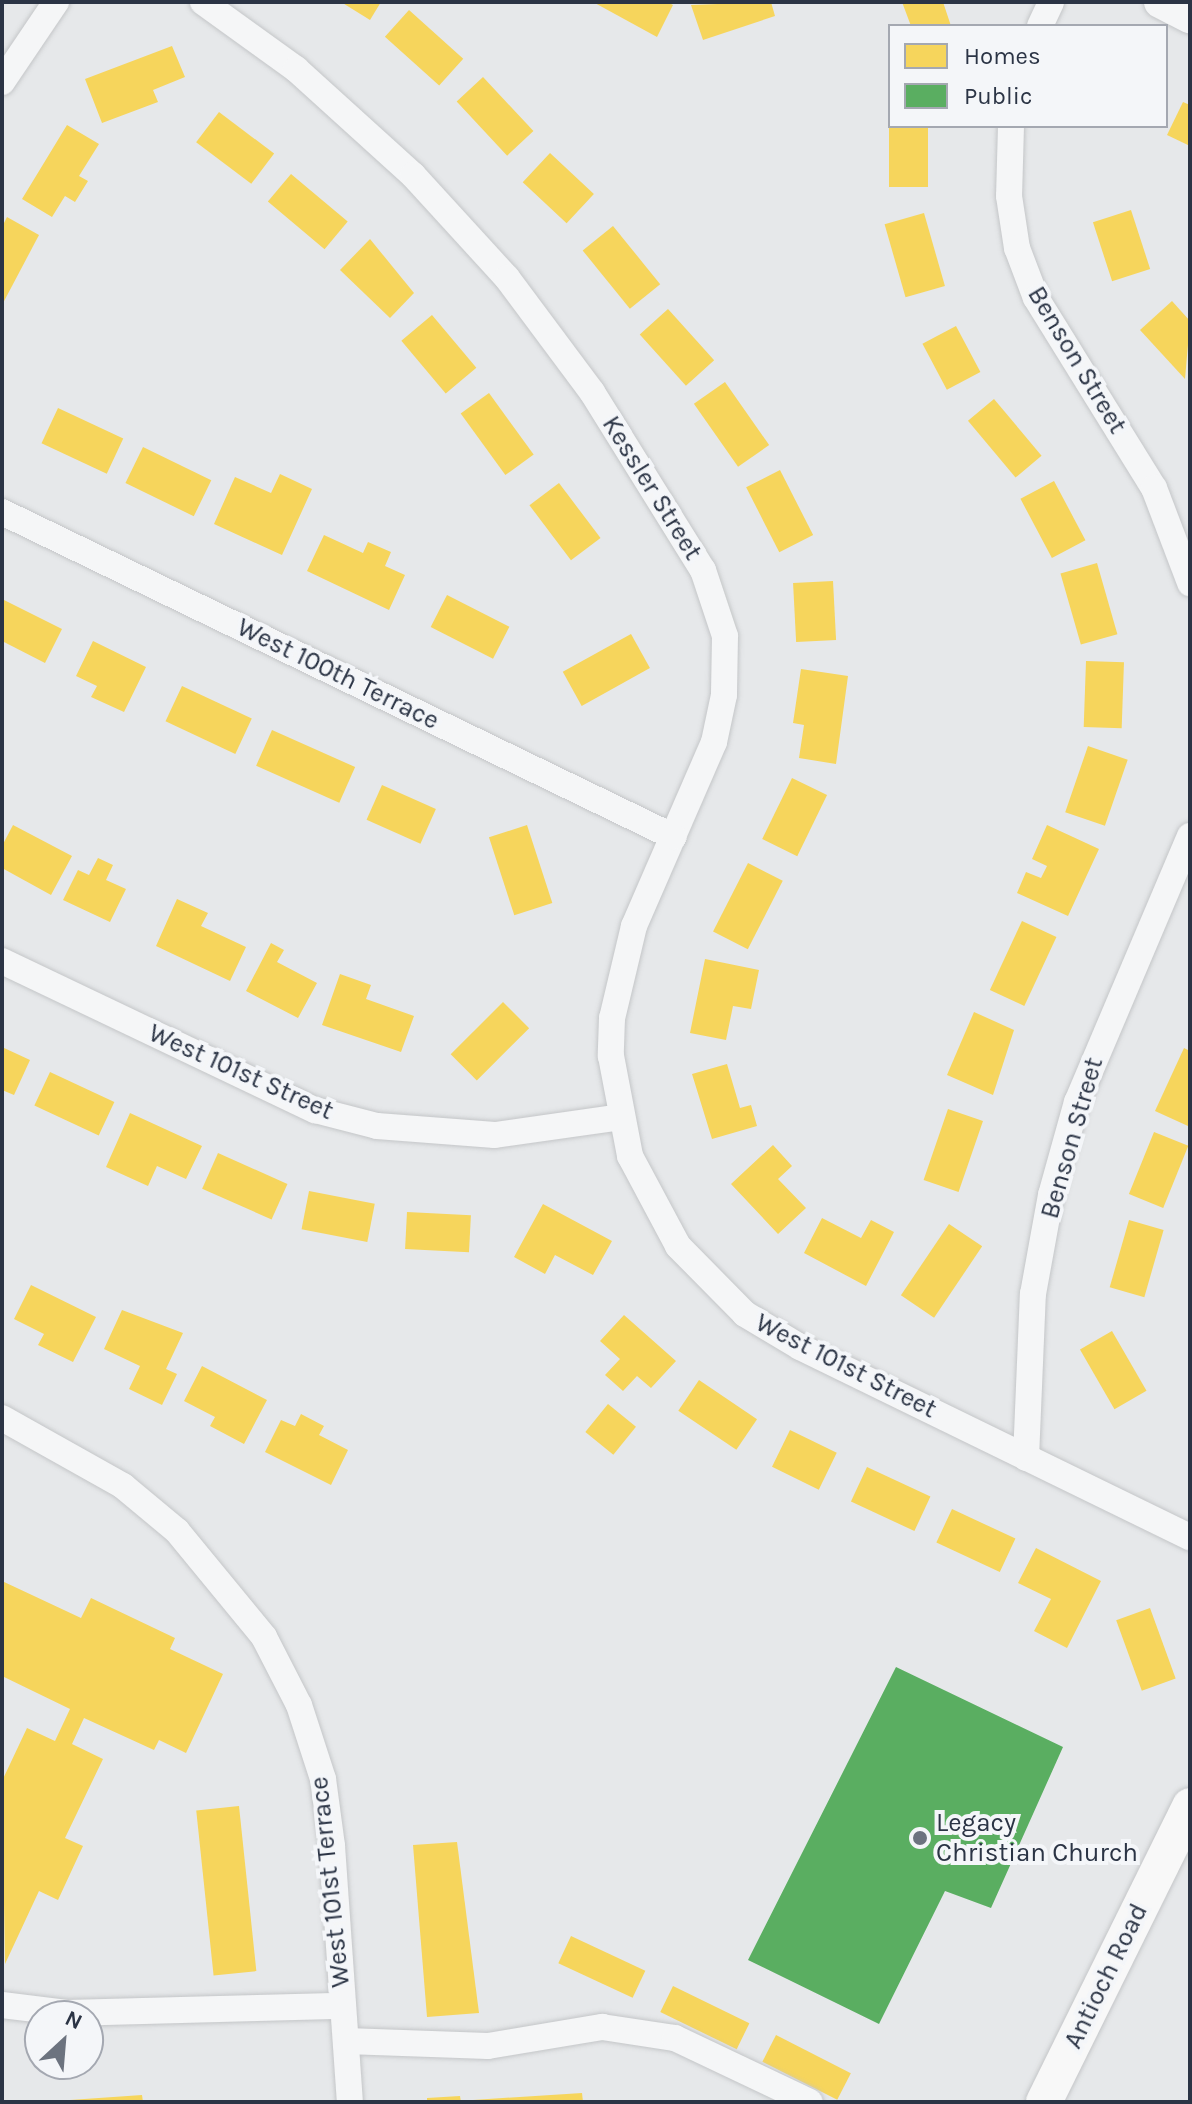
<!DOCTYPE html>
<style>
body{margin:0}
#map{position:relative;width:1192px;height:2104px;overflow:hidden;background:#e6e8ea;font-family:Karla,sans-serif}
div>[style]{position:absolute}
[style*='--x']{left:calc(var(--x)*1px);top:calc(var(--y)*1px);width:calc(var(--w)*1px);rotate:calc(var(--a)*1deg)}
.homes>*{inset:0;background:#f6d55c;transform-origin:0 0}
.public>*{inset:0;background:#5aae61}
.roads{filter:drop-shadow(0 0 2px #c4c6c8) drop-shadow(0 0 2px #c4c6c8)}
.minor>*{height:26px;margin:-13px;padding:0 13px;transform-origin:13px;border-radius:13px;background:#f5f6f7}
.tertiary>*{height:32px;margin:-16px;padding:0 16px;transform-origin:16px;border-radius:16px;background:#f5f6f7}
.secondary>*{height:36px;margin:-18px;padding:0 18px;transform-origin:18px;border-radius:18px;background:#f8f8f8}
.dots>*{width:22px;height:22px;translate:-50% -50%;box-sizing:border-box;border:4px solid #f4f6f9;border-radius:50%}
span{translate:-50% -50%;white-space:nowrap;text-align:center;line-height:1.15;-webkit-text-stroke:8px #f4f6f9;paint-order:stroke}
.street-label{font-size:26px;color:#2b3445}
.poi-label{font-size:26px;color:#2b3445}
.left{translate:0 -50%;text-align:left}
.frame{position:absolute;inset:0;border:4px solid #2b3445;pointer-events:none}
.legend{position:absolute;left:888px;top:24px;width:280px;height:104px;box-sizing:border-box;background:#f4f6f9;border:2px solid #a4a8b1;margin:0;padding:10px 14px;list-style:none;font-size:24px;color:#2b3445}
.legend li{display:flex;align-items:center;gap:16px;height:40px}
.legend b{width:40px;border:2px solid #a4a8b1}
.north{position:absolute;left:24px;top:2000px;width:80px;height:80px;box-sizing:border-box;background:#f4f6f9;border:2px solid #a4a8b1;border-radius:50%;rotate:26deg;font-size:22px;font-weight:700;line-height:32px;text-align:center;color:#2b3445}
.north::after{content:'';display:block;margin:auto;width:28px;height:36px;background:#6c737f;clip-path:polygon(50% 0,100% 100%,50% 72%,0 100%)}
</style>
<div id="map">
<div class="homes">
<i style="clip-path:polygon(341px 2px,381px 2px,370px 20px)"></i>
<i style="clip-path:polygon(593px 2px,667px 2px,673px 5px,657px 37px)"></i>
<i style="clip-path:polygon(771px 2px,775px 16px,703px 40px,691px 5px)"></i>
<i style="clip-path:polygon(902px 2px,943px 2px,951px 26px,911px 26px)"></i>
<i style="left:409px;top:10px;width:73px;height:36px;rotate:42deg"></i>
<i style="clip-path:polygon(172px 46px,185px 77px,153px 90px,158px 102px,102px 123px,85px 79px)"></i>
<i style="left:483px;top:77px;width:74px;height:36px;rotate:47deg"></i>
<i style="clip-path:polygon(1183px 102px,1190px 105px,1190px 146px,1167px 135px)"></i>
<i style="left:219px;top:112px;width:69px;height:38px;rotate:37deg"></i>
<i style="clip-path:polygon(67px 125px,99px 144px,79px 176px,88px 181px,75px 202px,65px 196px,52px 217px,22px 199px)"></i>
<i style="left:889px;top:126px;width:39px;height:61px"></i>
<i style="left:550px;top:153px;width:60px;height:40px;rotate:43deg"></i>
<i style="left:291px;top:174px;width:74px;height:36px;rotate:40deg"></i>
<i style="left:1131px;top:210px;width:62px;height:40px;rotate:72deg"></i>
<i style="left:924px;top:213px;width:76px;height:41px;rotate:74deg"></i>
<i style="clip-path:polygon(7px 217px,39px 235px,2px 305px,2px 227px)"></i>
<i style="left:613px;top:226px;width:75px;height:39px;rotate:51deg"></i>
<i style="clip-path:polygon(370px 239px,414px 293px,390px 318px,340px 270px)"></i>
<i style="clip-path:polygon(1172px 301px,1190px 321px,1185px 379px,1140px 330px)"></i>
<i style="left:668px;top:309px;width:69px;height:38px;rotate:48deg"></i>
<i style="left:432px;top:315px;width:69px;height:40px;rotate:50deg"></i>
<i style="left:956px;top:326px;width:52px;height:38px;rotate:62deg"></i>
<i style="left:725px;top:382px;width:77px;height:38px;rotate:55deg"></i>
<i style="left:489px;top:393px;width:76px;height:35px;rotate:54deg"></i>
<i style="left:994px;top:399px;width:74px;height:34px;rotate:50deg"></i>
<i style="left:58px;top:408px;width:72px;height:39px;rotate:25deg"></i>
<i style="left:143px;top:447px;width:76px;height:40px;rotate:26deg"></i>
<i style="left:780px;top:470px;width:73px;height:38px;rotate:63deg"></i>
<i style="clip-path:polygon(280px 474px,312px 489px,282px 555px,214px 524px,235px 477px,271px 493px)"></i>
<i style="left:1054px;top:481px;width:67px;height:38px;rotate:62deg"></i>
<i style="left:559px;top:483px;width:69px;height:37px;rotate:53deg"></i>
<i style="clip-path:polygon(324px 535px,363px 553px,368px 542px,391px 552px,385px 566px,405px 575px,389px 610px,307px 571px)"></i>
<i style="left:1097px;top:563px;width:74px;height:38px;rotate:74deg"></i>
<i style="left:833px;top:581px;width:59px;height:40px;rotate:87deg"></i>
<i style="left:447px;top:595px;width:70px;height:36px;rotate:27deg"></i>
<i style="clip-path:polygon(2px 599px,62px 629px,45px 663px,2px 641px)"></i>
<i style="left:631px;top:634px;width:39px;height:78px;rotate:61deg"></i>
<i style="clip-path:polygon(93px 641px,146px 667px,124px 712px,91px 697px,97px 686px,76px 676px)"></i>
<i style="left:1086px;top:661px;width:38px;height:66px;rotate:2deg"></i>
<i style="clip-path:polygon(801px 669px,848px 676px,836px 764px,799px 758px,804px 725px,793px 723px)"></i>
<i style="left:182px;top:686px;width:77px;height:39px;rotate:25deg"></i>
<i style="left:272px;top:730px;width:91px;height:39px;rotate:24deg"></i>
<i style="left:1088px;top:746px;width:42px;height:70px;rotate:19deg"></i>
<i style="left:792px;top:778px;width:39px;height:68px;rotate:26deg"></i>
<i style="left:382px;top:785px;width:59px;height:38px;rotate:24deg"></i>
<i style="clip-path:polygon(13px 825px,72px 856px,51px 895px,2px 868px,2px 846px)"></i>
<i style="left:527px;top:825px;width:82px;height:40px;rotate:72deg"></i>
<i style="clip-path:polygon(1047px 825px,1099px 849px,1068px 916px,1017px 893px,1026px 872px,1041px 878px,1047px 866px,1032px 859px)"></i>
<i style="clip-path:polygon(98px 858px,113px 865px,106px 880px,126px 889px,110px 922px,63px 900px,78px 870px,89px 875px)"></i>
<i style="left:748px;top:863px;width:39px;height:77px;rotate:27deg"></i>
<i style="clip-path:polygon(177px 899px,208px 913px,201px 926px,246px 947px,230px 981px,156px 946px)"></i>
<i style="left:1022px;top:921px;width:38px;height:76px;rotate:25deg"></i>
<i style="clip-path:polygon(271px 943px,284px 950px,277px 962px,317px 983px,298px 1018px,246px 991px)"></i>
<i style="clip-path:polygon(705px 959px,759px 970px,751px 1009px,733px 1006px,726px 1040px,690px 1033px)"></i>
<i style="clip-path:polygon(340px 974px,371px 985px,366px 999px,414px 1016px,401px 1052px,322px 1025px)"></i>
<i style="left:503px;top:1002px;width:37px;height:74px;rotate:45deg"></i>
<i style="clip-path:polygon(974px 1012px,1014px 1030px,993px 1095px,947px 1075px)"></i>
<i style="clip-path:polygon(2px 1047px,30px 1060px,14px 1095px,2px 1090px)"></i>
<i style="clip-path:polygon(1184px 1048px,1190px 1051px,1188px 1126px,1155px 1111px)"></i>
<i style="clip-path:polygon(727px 1064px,740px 1108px,751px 1105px,757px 1126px,712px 1139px,692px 1074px)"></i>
<i style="left:50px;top:1072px;width:71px;height:37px;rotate:25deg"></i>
<i style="left:948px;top:1109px;width:37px;height:75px;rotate:19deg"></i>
<i style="clip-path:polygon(130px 1113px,202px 1146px,186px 1179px,157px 1166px,148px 1186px,106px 1167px)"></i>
<i style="left:1154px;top:1132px;width:37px;height:67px;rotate:22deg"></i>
<i style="clip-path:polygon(773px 1145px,792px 1166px,778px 1179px,806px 1208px,778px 1234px,731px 1184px)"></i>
<i style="left:218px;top:1153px;width:76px;height:39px;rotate:24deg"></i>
<i style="left:309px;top:1191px;width:67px;height:39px;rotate:11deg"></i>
<i style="clip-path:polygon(543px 1204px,612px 1241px,593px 1275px,555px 1255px,545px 1274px,514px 1257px)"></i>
<i style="left:407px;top:1212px;width:64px;height:37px;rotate:3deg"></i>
<i style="clip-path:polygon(822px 1218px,861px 1238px,871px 1220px,894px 1232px,866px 1286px,804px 1253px)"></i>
<i style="left:1129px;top:1220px;width:36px;height:70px;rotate:16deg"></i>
<i style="left:949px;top:1224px;width:40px;height:86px;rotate:34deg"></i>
<i style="clip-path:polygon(31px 1285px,96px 1317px,73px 1362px,38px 1345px,44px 1334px,14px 1319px)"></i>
<i style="clip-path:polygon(122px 1310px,183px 1333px,166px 1369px,177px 1374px,162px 1405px,129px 1389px,140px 1366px,104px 1349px)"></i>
<i style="clip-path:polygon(624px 1315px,676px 1361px,651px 1388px,637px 1376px,623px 1391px,605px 1375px,620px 1359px,600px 1341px)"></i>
<i style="left:1112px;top:1331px;width:69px;height:37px;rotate:60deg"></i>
<i style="clip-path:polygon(202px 1366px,267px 1400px,244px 1444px,210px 1426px,215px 1417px,184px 1401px)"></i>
<i style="left:699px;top:1380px;width:70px;height:37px;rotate:34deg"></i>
<i style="left:608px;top:1404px;width:36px;height:36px;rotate:39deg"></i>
<i style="clip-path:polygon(301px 1414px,324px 1426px,319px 1435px,348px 1450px,331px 1485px,265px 1452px,281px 1420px,295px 1426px)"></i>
<i style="left:790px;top:1430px;width:52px;height:41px;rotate:26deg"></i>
<i style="left:867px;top:1467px;width:70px;height:38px;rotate:25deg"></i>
<i style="left:952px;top:1509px;width:70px;height:37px;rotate:25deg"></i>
<i style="clip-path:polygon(1036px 1548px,1101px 1581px,1067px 1648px,1034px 1631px,1051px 1599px,1018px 1583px)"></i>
<i style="clip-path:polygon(2px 1581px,81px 1618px,91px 1598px,175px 1638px,170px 1649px,223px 1674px,186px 1753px,159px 1740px,154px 1750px,84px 1718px,72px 1744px,103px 1759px,65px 1838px,83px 1846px,58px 1900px,39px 1891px,5px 1964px,2px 1781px,27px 1728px,55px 1741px,70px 1709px,2px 1676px)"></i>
<i style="left:1150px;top:1608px;width:75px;height:36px;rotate:70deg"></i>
<i style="left:239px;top:1806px;width:166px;height:43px;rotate:84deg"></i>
<i style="clip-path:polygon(457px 1842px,479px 2013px,427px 2017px,413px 1845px)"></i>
<i style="left:571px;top:1936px;width:82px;height:30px;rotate:25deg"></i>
<i style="left:673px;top:1986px;width:85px;height:29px;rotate:26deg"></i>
<i style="left:776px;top:2035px;width:84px;height:30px;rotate:27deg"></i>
<i style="clip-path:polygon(582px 2093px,583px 2102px,473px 2102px,473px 2100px)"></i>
<i style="clip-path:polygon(142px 2095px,143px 2102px,70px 2102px,70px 2100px)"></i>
<i style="clip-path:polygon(460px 2096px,461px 2102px,427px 2102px,427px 2098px)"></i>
</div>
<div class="public">
<i style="clip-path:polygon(896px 1667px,1063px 1747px,991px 1908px,945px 1891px,879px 2024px,748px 1960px)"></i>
</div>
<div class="roads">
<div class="minor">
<i style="--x:203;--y:2;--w:115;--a:35.8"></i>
<i style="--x:296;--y:69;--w:158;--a:42.2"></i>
<i style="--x:413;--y:175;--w:139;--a:47.6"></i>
<i style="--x:507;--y:278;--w:142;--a:53.3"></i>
<i style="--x:592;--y:392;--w:210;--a:58.1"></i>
<i style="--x:703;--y:570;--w:70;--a:71.6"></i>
<i style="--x:725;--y:636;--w:59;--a:91"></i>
<i style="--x:724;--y:695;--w:48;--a:102"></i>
<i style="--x:714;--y:742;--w:201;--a:113.5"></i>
<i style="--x:634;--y:926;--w:95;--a:103.4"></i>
<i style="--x:612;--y:1018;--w:38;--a:92"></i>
<i style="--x:611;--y:1056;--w:102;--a:79.2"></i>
<i style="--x:630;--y:1156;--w:102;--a:61.9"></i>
<i style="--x:678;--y:1246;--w:95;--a:45.4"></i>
<i style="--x:745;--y:1314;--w:64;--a:31"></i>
<i style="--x:800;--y:1347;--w:434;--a:26"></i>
<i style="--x:1040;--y:26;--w:26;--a:-65"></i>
<i style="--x:2;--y:82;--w:97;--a:-56"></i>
<i style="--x:1011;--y:126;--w:70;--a:91.6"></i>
<i style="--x:1009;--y:196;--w:53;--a:81.3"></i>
<i style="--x:1017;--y:248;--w:53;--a:69.2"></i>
<i style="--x:1036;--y:298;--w:224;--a:58.2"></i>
<i style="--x:1154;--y:488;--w:102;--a:69.2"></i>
<i style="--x:2;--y:512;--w:746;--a:25.81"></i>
<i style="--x:2;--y:961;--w:347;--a:25.5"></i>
<i style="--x:315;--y:1110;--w:64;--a:14.5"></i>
<i style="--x:377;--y:1126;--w:118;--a:4.4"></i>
<i style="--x:495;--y:1135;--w:127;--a:-8.1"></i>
<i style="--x:2;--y:1418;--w:139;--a:29.3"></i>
<i style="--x:123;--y:1486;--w:70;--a:39.8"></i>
<i style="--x:177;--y:1531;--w:137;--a:50.6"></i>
<i style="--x:264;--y:1637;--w:76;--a:62.8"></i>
<i style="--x:299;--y:1705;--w:78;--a:72"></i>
<i style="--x:323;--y:1779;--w:68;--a:82.3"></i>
<i style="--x:332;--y:1846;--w:257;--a:86"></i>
<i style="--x:1026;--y:1458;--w:164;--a:-87.6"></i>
<i style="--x:1033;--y:1294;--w:101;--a:-79.7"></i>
<i style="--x:1051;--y:1195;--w:97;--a:-74.4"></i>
<i style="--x:1077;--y:1102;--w:289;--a:-67"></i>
<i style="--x:2;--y:2005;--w:65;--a:7"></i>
<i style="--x:67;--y:2013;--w:276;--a:-1.5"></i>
<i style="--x:346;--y:2041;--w:142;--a:2"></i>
<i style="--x:488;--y:2046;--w:116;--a:-9.5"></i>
<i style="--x:602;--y:2027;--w:74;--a:8.6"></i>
<i style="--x:675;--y:2038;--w:149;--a:25.4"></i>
</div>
<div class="tertiary">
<i style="--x:1160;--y:2;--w:34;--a:27"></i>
</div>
<div class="secondary">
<i style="--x:1044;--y:2102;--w:330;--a:-63.7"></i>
</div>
</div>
<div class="dots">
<i style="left:920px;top:1838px;background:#6c737f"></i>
</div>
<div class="street-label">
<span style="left:1077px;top:360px;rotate:59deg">Benson Street</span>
<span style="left:652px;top:488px;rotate:58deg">Kessler Street</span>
<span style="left:338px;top:674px;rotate:26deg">West 100th Terrace</span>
<span style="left:241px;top:1072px;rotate:24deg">West 101st Street</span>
<span style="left:1072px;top:1138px;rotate:-74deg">Benson Street</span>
<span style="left:846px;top:1366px;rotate:27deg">West 101st Street</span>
<span style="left:330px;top:1882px;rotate:-96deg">West 101st Terrace</span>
<span style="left:1106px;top:1976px;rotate:-64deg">Antioch Road</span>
</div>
<div class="poi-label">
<span class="left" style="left:936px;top:1838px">Legacy<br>Christian Church</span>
</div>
<div class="frame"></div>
<ul class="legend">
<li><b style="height:22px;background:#f6d55c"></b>Homes</li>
<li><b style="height:22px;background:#5aae61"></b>Public</li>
</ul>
<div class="north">N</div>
</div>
